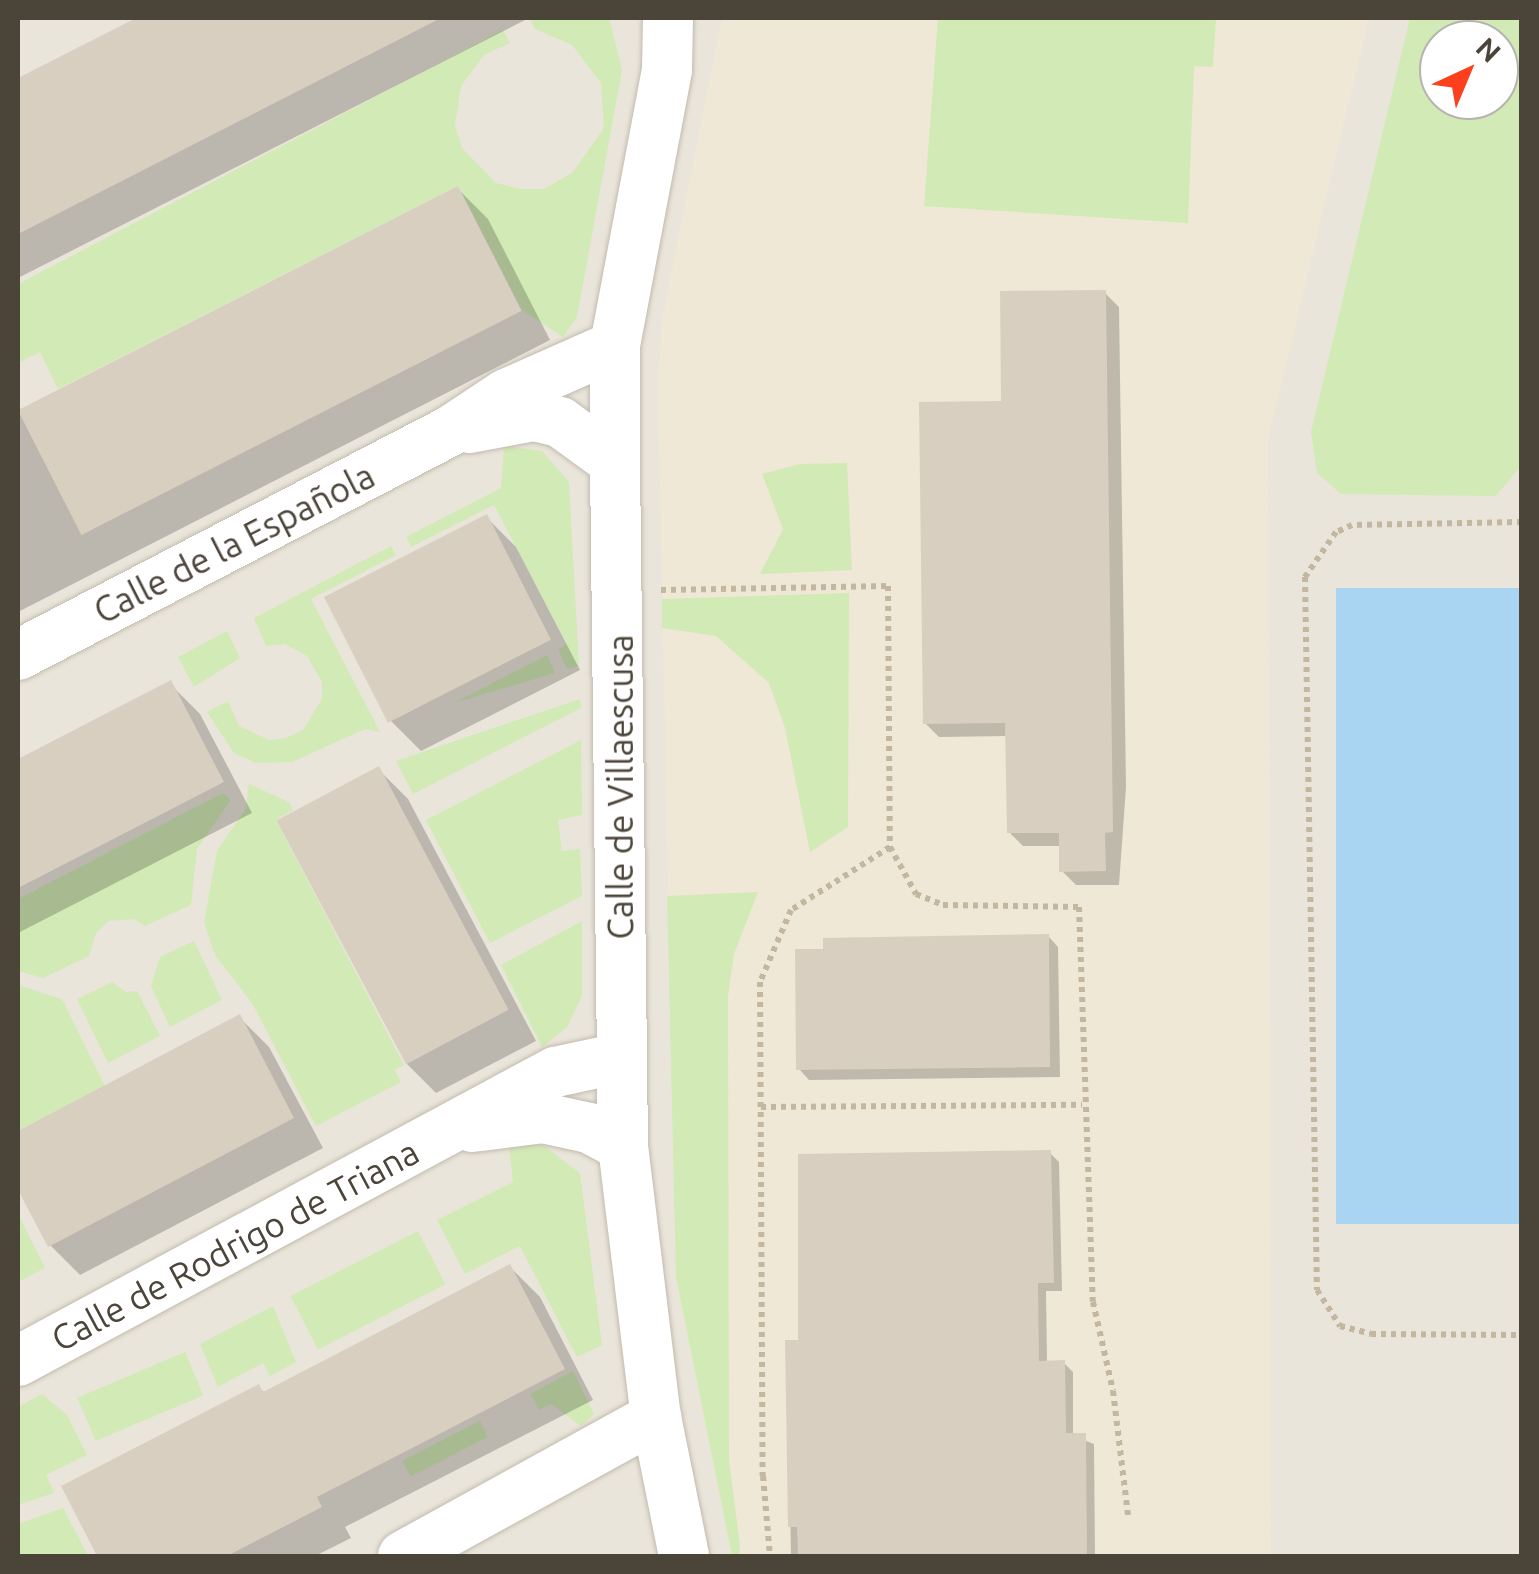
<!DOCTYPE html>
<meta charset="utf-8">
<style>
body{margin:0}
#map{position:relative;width:1539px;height:1574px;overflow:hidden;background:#f6f3ec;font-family:Ubuntu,sans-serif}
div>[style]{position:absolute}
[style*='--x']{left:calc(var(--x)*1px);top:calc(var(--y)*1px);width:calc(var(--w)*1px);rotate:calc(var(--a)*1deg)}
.residential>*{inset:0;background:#eae5da}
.education>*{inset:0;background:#efe8d6}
.green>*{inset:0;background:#d2eab5;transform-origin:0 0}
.water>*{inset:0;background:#a9d4f2;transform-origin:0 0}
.shadow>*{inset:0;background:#0003}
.building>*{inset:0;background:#d8cfc1;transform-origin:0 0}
.path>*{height:6px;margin-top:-3px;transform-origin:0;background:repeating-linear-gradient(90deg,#c4b79f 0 5px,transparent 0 10px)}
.roads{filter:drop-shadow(0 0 2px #c2bbae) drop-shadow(0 0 2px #c2bbae)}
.minor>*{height:50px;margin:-25px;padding:0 25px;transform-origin:25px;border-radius:25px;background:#fff}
span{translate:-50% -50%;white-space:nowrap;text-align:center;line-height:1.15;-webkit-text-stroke:8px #fff;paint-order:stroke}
.street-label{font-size:35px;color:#4b4439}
.frame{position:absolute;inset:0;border:20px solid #4b4439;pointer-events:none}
.north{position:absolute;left:1419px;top:20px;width:100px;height:100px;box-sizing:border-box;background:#fff;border:2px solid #b7b4b0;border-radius:50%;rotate:44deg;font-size:28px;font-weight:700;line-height:40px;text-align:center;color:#4b4439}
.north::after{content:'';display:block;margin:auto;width:35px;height:45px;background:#fc3f1d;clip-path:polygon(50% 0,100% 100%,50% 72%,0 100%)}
</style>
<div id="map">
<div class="residential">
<i style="clip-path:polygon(evenodd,18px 18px,1521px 18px,1521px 1556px,18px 1556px,18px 18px,1439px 40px,1499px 40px,1499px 100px,1439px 100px,1439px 40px)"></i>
</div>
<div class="education">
<i style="clip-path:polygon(722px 18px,1369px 18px,1268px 439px,1271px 1556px,732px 1556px,676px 1277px,658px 387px,662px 321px)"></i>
</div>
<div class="green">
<i style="clip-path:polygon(529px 18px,609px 18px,622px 70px,577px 317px,563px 337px,522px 310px,458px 186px,58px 389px,40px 352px,18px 363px,18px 284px,503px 30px,510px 43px,484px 55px,461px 86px,455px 126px,462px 148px,496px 183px,521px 189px,544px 189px,572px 173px,604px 128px,601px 83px,572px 45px,535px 29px)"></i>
<i style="clip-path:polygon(938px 18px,1216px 18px,1213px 67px,1194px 66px,1188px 223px,924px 206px)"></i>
<i style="clip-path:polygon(evenodd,1410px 18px,1521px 18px,1521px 466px,1496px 496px,1341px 494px,1317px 473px,1311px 432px,1410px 18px,1439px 40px,1499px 40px,1499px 100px,1439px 100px,1439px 40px)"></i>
<i style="clip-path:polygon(504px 446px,542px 451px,569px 482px,579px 666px,567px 669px,558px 649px,567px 644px,494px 505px,411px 547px,406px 537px,501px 488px)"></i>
<i style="clip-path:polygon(847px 463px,852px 570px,760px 574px,783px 529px,762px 474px,800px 464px)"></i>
<i style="clip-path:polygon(391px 546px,396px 555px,311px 599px,380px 732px,365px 729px,292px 762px,256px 763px,234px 753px,207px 712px,228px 701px,239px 726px,269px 740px,286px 738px,303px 730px,322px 699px,322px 682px,307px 656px,285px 644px,266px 646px,254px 618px)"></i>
<i style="clip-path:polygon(849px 593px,848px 827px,810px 852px,785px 728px,769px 683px,716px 636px,662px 628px,662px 599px)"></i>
<i style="clip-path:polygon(227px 631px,240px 658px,194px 687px,178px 657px)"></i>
<i style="clip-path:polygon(547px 655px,555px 673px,454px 703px)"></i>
<i style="clip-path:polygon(580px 699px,581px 708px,413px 794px,396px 761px)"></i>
<i style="clip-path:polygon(581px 740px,582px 815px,558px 820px,562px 851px,580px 849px,582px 896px,490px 943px,426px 820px)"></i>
<i style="clip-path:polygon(249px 784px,289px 802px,293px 810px,276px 820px,404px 1065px,395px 1070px,401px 1082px,316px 1126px,252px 1003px,215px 955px,204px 923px,217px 851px,246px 808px)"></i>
<i style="clip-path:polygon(223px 793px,231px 800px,197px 849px,191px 905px,145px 926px,134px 919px,108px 921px,96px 933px,89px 956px,43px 978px,18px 971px,18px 899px)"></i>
<i style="clip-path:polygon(758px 892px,734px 954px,728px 996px,729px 1460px,740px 1545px,739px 1556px,732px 1556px,676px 1277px,667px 896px)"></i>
<i style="clip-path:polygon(582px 921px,582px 996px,567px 1027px,542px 1047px,501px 965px)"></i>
<i style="clip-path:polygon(194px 941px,222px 1000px,170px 1027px,151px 986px,160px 957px)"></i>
<i style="clip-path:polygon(112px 982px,126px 992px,137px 991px,160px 1036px,108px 1063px,77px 999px)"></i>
<i style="clip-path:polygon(18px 985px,62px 999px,105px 1086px,18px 1131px)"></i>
<i style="clip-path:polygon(509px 1145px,543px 1145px,580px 1173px,602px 1345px,577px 1357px,520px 1246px,465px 1274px,437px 1220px,513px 1182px)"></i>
<i style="clip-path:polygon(18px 1214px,45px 1268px,18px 1282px)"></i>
<i style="left:418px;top:1231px;width:60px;height:143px;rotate:63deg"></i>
<i style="clip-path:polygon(273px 1306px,296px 1362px,270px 1376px,263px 1363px,218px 1387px,200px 1344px)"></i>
<i style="left:185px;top:1352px;width:47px;height:117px;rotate:67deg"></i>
<i style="clip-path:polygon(573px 1371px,594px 1414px,581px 1426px,551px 1404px,539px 1410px,530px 1394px)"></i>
<i style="clip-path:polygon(42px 1394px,67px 1415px,87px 1455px,46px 1475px,54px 1493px,18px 1505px,18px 1407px)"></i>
<i style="left:480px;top:1421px;width:18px;height:87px;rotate:63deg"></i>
<i style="clip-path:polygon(63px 1508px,88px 1556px,18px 1556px,18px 1524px)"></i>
</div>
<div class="water">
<i style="left:1336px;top:588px;width:185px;height:636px"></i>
</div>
<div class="shadow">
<i style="clip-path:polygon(141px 18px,529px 18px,18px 278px,18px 81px)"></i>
<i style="clip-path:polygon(458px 189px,488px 219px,550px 340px,18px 612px,18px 413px)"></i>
<i style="clip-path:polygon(1105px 293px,1119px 307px,1126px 787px,1119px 885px,1076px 885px,1062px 871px,1061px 846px,1023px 846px,1009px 832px,1007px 736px,939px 737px,925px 723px,1004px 404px)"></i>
<i style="clip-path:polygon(486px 517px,516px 547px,580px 670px,421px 751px,391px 721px)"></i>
<i style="clip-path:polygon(170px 684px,200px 714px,252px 813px,18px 933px,18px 762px)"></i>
<i style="clip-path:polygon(378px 769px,408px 799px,536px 1041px,436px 1093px,406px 1063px)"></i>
<i style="clip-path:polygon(1048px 936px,1058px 947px,1060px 1077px,809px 1080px,799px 1069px)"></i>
<i style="clip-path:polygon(239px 1017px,269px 1047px,323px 1148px,80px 1275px,50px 1245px,18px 1184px,18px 1134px)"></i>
<i style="clip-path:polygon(1050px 1153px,1059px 1162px,1062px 1291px,1046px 1291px,1047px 1363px,1064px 1363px,1073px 1372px,1073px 1436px,1094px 1444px,1095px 1556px,791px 1556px,787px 1342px,801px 1342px)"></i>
<i style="clip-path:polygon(510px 1267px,540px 1297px,593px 1400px,345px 1527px,351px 1538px,315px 1556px,100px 1556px,64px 1487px,258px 1387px,265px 1393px)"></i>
</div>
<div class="building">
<i style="clip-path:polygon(136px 18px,441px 18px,18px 234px,18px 78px)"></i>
<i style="left:458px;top:186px;width:140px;height:494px;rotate:63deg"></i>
<i style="clip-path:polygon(1106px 290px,1113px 832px,1105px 833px,1106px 871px,1059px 872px,1059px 833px,1007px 833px,1005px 723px,923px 724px,919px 402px,1001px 401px,1000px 291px)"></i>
<i style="left:487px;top:514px;width:141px;height:183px;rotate:63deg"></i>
<i style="clip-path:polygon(171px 680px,224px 782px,18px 888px,18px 759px)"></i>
<i style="left:379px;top:766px;width:276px;height:116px;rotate:62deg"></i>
<i style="clip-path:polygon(1049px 934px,1050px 1067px,796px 1070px,795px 949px,823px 949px,823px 938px)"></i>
<i style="clip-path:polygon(240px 1014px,294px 1118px,48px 1247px,18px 1190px,18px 1131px)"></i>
<i style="clip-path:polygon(1051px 1150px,1054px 1283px,1038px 1283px,1039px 1361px,1065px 1360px,1066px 1433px,1086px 1433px,1087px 1556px,798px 1556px,797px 1527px,788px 1527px,785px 1340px,798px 1340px,798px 1154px)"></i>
<i style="clip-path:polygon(510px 1264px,565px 1369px,317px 1497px,322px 1507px,227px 1556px,97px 1556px,61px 1486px,259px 1384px,263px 1392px)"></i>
</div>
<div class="path">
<i style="--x:1522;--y:522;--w:170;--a:179"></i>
<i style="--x:1352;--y:525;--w:17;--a:156"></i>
<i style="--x:1336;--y:532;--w:55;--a:124.6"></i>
<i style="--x:1305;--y:577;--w:713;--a:89.04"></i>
<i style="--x:1317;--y:1290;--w:43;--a:57.4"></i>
<i style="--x:1340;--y:1326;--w:32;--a:14"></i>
<i style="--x:1371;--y:1334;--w:151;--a:0.4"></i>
<i style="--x:661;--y:590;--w:227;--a:-1"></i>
<i style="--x:888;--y:586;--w:261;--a:89.6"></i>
<i style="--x:890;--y:847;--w:117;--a:147.5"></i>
<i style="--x:791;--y:910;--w:78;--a:113.3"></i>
<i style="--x:760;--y:982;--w:494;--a:89.7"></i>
<i style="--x:763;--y:1476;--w:80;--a:85"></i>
<i style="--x:890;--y:847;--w:54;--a:61"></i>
<i style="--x:916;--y:894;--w:29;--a:22"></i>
<i style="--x:943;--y:905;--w:136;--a:0.8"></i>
<i style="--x:1079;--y:907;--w:395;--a:88"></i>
<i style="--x:1093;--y:1302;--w:91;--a:77.3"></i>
<i style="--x:1113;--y:1391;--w:125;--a:83.1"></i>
<i style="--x:761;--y:1107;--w:321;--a:-0.4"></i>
</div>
<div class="roads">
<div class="minor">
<i style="--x:668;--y:18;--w:52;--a:91.1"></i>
<i style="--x:667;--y:70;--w:281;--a:100.7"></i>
<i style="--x:615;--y:346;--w:116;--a:90"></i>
<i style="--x:615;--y:462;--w:684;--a:89.33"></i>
<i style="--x:623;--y:1146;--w:273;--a:83.1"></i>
<i style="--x:656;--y:1417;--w:142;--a:78.6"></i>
<i style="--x:470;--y:428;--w:65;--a:-10.6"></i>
<i style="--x:534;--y:416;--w:27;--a:13"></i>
<i style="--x:560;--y:422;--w:68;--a:36"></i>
<i style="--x:18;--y:655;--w:487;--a:-27.4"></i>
<i style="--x:450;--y:431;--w:67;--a:-33.5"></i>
<i style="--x:506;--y:394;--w:119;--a:-23.8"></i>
<i style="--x:472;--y:1127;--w:72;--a:-7.2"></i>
<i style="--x:543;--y:1118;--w:47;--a:12.3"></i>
<i style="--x:589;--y:1128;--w:38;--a:28"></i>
<i style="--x:18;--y:1361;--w:610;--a:-28.29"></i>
<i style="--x:555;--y:1072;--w:67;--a:-12"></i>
<i style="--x:403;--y:1556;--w:289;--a:-28.8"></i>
</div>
</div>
<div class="street-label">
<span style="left:234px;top:543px;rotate:-27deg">Calle de la Española</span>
<span style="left:620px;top:787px;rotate:-90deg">Calle de Villaescusa</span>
<span style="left:235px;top:1245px;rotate:-28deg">Calle de Rodrigo de Triana</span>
</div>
<div class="frame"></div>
<div class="north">N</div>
</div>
